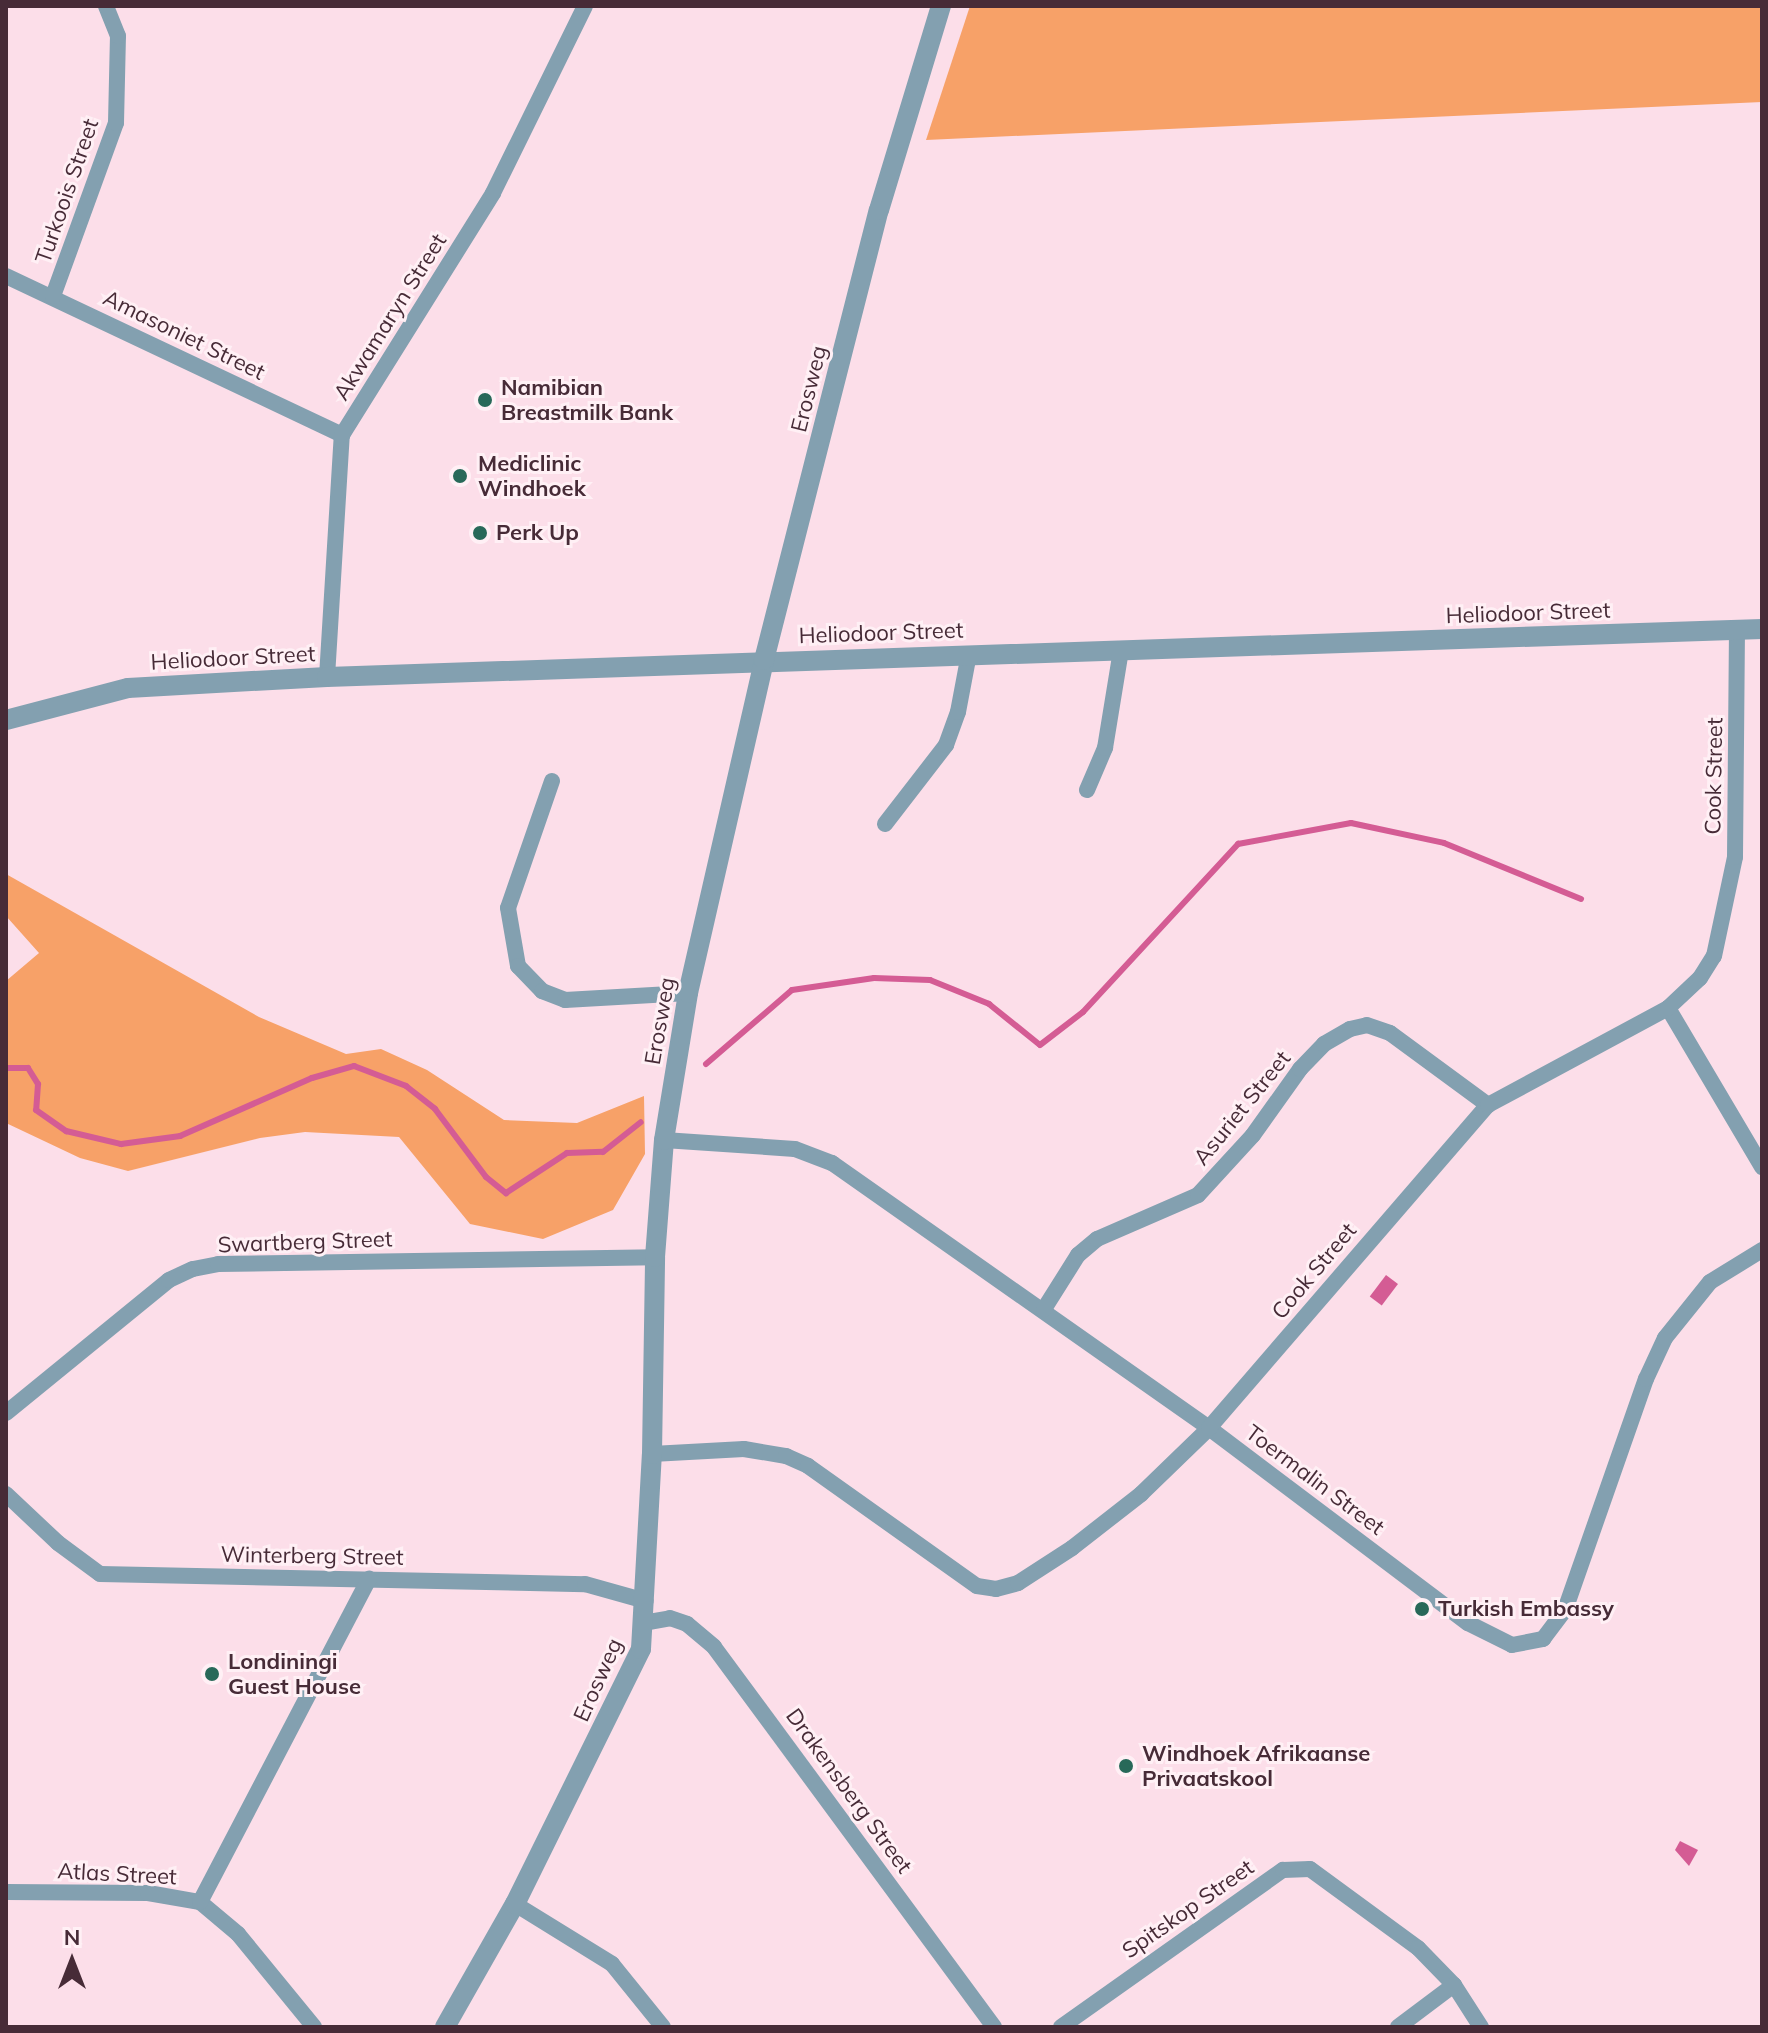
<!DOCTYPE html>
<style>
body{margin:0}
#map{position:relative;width:1768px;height:2033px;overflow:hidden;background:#fcdee9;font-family:Mulish,sans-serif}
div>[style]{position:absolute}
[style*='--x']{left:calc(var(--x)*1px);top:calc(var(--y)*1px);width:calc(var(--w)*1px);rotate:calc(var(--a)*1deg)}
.green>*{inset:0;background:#f7a168}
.water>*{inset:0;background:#d45c94;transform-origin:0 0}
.stream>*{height:6px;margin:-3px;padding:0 3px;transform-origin:3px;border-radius:3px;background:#d45c94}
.minor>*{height:16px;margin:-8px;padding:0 8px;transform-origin:8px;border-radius:8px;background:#83a0b0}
.tertiary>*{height:20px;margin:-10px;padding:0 10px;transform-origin:10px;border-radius:10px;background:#83a0b0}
.dots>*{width:22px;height:22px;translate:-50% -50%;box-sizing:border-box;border:4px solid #fff0f5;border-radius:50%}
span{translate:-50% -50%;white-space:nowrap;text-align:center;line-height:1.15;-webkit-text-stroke:6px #fff0f5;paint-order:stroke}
.street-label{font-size:22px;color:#472b37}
.poi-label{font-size:22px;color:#472b37;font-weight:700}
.left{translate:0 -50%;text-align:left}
.frame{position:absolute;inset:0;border:8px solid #472b37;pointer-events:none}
.north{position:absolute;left:32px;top:1921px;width:80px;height:80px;-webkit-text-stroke:6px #fff0f5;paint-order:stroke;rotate:0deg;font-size:22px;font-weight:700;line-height:32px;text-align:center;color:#472b37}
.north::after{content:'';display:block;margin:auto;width:28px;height:36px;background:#472b37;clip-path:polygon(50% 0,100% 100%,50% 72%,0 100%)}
</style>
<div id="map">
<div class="green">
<i style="clip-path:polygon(970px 6px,1762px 6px,1762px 102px,926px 140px)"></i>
<i style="clip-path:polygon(6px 874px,259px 1017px,346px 1054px,381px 1049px,427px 1070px,504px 1120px,577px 1123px,644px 1096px,645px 1154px,613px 1210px,543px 1239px,470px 1224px,399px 1137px,305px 1132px,260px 1138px,128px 1171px,80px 1158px,6px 1123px,6px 981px,39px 953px,6px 916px)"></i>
</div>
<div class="water">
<i style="left:1386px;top:1275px;width:15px;height:27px;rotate:37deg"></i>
<i style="clip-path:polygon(1680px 1841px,1698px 1850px,1689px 1866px,1675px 1850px)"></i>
</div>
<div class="stream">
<i style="--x:706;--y:1064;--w:113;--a:-40.7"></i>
<i style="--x:792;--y:990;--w:83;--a:-8.3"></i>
<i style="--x:874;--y:978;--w:56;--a:2"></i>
<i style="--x:930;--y:980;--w:64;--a:22.1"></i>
<i style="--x:989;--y:1004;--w:65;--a:38.8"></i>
<i style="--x:1040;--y:1045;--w:54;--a:-37.5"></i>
<i style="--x:1083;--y:1012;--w:229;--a:-47.3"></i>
<i style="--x:1238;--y:844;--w:115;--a:-10.5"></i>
<i style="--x:1351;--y:823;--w:95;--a:12.1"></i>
<i style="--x:1444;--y:843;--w:148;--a:22.2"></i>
<i style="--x:6;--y:1068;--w:22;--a:0"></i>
<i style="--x:28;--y:1068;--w:19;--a:58"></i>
<i style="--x:38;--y:1084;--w:26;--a:94"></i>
<i style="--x:36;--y:1110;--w:37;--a:35"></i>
<i style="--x:66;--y:1131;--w:57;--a:13.3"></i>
<i style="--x:121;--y:1144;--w:60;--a:-7.7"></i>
<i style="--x:180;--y:1136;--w:144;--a:-23.7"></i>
<i style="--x:312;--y:1078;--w:44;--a:-15.9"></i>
<i style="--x:354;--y:1066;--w:56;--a:21"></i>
<i style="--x:406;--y:1086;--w:37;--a:38"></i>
<i style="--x:435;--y:1109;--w:85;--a:53.1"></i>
<i style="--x:486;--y:1177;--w:26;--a:39"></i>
<i style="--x:506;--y:1193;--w:73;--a:-33.3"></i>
<i style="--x:567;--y:1153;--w:36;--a:-2"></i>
<i style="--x:603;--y:1152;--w:48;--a:-38.3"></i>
</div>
<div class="minor">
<i style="--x:6;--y:276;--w:372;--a:25.3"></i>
<i style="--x:53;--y:296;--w:184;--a:-70"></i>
<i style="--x:116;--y:123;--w:87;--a:-88.7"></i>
<i style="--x:118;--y:36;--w:32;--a:-112"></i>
<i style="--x:327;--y:677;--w:242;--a:-86.5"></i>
<i style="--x:342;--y:435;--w:285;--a:-58"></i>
<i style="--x:493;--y:193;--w:208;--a:-63.8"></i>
<i style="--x:552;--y:781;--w:134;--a:109.1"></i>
<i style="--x:508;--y:908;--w:59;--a:80.2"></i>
<i style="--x:518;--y:966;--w:35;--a:46"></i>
<i style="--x:542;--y:991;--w:25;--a:21"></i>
<i style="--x:565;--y:1000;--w:123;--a:-3.3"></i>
<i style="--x:1087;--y:790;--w:46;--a:-66.8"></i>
<i style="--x:1105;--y:748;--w:99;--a:-80.7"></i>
<i style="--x:885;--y:824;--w:100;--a:-52.3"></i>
<i style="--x:946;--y:745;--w:35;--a:-70"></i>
<i style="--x:958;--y:712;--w:59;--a:-79.3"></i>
<i style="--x:1668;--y:1008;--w:185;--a:59.4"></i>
<i style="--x:664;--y:1140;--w:131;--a:3.9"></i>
<i style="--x:795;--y:1149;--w:40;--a:21"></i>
<i style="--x:832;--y:1163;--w:461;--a:35.1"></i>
<i style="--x:1209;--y:1428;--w:324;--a:37"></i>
<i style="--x:1468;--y:1623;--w:49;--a:26.6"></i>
<i style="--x:1512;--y:1645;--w:32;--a:-11"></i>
<i style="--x:1543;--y:1639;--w:36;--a:-53"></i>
<i style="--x:1565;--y:1610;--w:245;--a:-70.7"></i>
<i style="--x:1646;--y:1379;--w:45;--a:-65.1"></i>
<i style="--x:1665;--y:1338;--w:72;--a:-51.2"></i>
<i style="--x:1710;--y:1282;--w:61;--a:-31.6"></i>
<i style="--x:1044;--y:1309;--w:64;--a:-57.8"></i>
<i style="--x:1078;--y:1255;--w:25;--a:-40"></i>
<i style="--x:1097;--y:1239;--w:110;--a:-23.5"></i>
<i style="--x:1198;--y:1195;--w:81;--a:-47.5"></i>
<i style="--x:1253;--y:1135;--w:81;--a:-54.5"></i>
<i style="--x:1300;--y:1069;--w:35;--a:-46"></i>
<i style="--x:1324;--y:1044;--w:30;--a:-30"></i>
<i style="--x:1350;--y:1029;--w:17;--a:-13"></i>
<i style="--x:1367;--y:1025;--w:24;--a:19"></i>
<i style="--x:1390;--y:1033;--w:122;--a:36.3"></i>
<i style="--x:6;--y:1413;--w:210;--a:-39.2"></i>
<i style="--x:169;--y:1280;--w:26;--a:-25"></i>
<i style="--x:193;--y:1269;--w:25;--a:-11"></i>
<i style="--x:218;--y:1264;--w:437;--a:-0.9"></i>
<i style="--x:652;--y:1454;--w:92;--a:-3.1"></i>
<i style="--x:744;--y:1449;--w:43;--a:9.5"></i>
<i style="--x:786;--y:1456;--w:24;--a:24"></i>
<i style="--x:808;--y:1466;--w:207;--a:35.4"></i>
<i style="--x:977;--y:1586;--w:19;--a:9"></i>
<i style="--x:996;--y:1589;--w:23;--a:-15"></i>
<i style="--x:1018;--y:1583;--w:64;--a:-32.9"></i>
<i style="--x:1072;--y:1548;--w:88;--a:-38"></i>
<i style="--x:1141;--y:1494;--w:95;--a:-44.1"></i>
<i style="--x:1209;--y:1428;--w:427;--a:-49.2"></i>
<i style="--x:1488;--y:1105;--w:204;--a:-28.3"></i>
<i style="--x:1668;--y:1008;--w:44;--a:-43.2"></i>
<i style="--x:1700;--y:978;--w:26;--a:-58"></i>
<i style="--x:1714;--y:956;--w:101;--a:-78"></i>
<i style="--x:1735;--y:857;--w:227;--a:-89.5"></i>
<i style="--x:6;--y:1494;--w:71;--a:43.3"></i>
<i style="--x:58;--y:1543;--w:52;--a:36.4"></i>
<i style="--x:100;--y:1574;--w:485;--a:1.2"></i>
<i style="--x:585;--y:1584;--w:63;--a:15.6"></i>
<i style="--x:643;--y:1623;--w:27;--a:-10"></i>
<i style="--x:670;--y:1618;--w:18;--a:19"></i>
<i style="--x:687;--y:1624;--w:35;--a:40"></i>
<i style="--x:714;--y:1647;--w:472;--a:53.6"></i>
<i style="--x:6;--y:1892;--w:142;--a:0.4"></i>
<i style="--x:148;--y:1893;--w:53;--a:9.8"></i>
<i style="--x:200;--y:1902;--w:50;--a:40.1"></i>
<i style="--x:238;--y:1934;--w:120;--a:50.7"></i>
<i style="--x:200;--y:1902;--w:365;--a:-62.4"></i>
<i style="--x:515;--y:1904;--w:114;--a:31.7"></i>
<i style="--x:612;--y:1964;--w:81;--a:51"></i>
<i style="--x:1061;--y:2027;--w:272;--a:-35.3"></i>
<i style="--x:1283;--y:1870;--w:27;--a:-2"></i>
<i style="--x:1310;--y:1869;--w:134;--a:36.2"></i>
<i style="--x:1418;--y:1948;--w:52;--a:45.8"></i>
<i style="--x:1454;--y:1985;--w:50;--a:57.3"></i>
<i style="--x:1398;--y:2027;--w:70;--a:-36.9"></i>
</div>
<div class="tertiary">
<i style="--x:6;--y:720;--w:126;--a:-14.7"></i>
<i style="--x:128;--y:688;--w:199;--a:-3.2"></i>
<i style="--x:327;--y:677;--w:1436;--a:-1.92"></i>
<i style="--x:445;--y:2027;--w:142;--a:-60.4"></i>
<i style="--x:515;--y:1904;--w:284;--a:-63.7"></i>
<i style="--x:641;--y:1649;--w:195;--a:-86.8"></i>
<i style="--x:652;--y:1454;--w:197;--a:-89.1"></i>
<i style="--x:655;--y:1257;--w:117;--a:-85.6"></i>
<i style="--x:664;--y:1140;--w:149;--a:-80.7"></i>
<i style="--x:688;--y:993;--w:342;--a:-77.1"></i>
<i style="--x:764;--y:660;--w:464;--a:-75.7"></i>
<i style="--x:879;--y:210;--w:213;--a:-73.1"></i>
</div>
<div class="dots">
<i style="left:485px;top:400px;background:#286959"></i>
<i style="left:460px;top:476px;background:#286959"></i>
<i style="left:480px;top:533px;background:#286959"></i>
<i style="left:1422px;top:1609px;background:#286959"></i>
<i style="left:212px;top:1674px;background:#286959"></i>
<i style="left:1126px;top:1766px;background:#286959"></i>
</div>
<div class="street-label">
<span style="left:67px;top:191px;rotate:-71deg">Turkoois Street</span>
<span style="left:390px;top:317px;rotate:-58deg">Akwamaryn Street</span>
<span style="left:184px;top:335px;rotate:26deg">Amasoniet Street</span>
<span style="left:809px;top:389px;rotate:-76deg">Erosweg</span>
<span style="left:1528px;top:613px;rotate:-2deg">Heliodoor Street</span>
<span style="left:881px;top:633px;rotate:-2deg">Heliodoor Street</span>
<span style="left:233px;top:658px;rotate:-3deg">Heliodoor Street</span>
<span style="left:1714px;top:776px;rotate:-89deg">Cook Street</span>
<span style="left:660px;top:1021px;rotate:-80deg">Erosweg</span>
<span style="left:1242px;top:1108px;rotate:-51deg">Asuriet Street</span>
<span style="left:305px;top:1242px;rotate:-2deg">Swartberg Street</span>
<span style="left:1314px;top:1271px;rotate:-50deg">Cook Street</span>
<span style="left:1315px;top:1480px;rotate:37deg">Toermalin Street</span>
<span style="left:312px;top:1556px;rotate:1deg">Winterberg Street</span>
<span style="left:598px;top:1680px;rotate:-66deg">Erosweg</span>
<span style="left:849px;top:1791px;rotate:54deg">Drakensberg Street</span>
<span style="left:117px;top:1874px;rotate:3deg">Atlas Street</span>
<span style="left:1188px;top:1909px;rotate:-35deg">Spitskop Street</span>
</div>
<div class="poi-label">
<span class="left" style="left:501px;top:400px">Namibian<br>Breastmilk Bank</span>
<span class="left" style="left:478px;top:476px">Mediclinic<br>Windhoek</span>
<span class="left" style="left:496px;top:533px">Perk Up</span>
<span class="left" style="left:1438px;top:1609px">Turkish Embassy</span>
<span class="left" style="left:228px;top:1674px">Londiningi<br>Guest House</span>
<span class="left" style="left:1142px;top:1766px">Windhoek Afrikaanse<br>Privaatskool</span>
</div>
<div class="frame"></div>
<div class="north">N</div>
</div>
